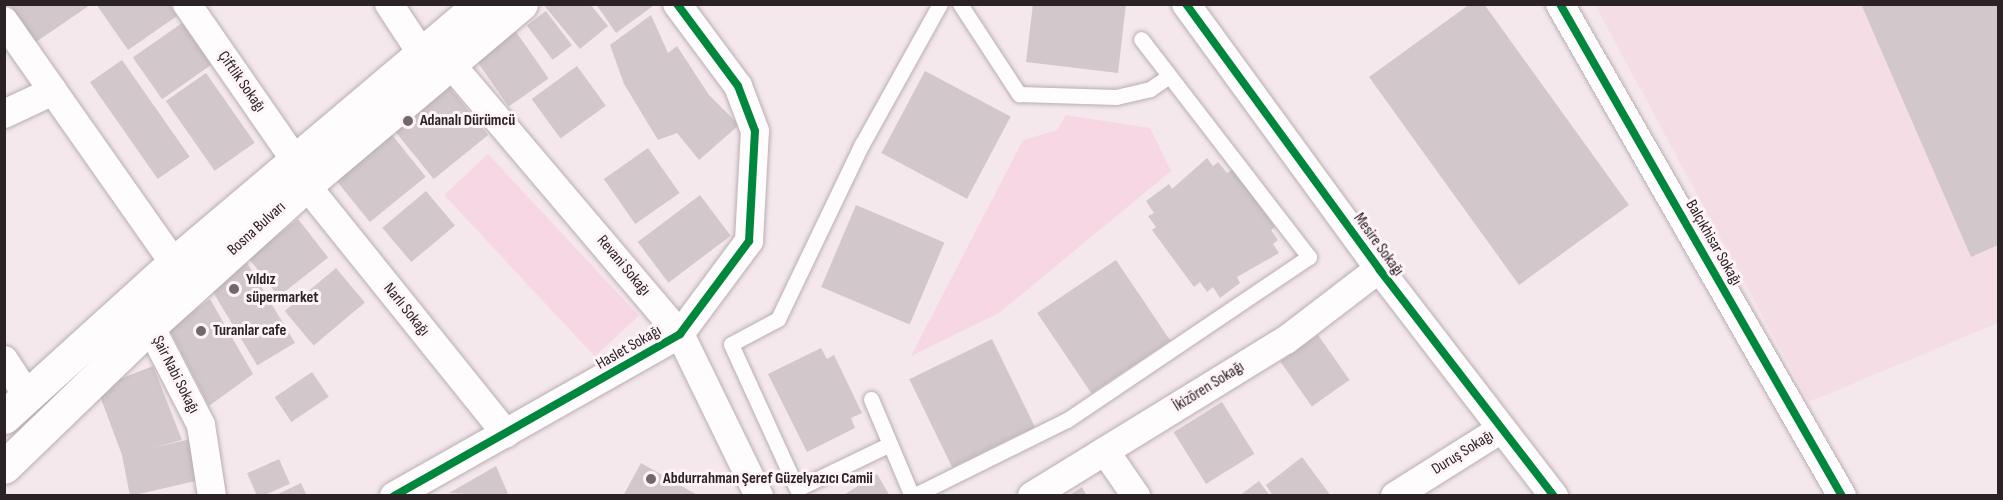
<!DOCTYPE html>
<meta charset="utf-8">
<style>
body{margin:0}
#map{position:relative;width:2003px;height:500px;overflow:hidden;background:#f5e8ed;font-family:"Sofia Sans Condensed",sans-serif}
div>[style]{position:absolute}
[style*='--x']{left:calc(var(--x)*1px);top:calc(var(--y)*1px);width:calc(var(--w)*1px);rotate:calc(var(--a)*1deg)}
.built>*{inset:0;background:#f5dde6}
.green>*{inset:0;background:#f7d7e3;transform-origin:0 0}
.building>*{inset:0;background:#d2c7cb;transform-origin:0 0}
.roads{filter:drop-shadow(0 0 2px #b8aeb2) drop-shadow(0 0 2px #b8aeb2)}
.service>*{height:15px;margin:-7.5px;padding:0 7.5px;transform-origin:7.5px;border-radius:7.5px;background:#fefcfc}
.minor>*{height:28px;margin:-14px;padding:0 14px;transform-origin:14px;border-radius:14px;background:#fefcfc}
.secondary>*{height:33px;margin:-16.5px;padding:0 16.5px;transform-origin:16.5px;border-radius:16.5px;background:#fefcfc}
.cycleway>*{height:8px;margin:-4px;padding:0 4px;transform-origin:4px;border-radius:4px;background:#00873e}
.dots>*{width:16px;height:16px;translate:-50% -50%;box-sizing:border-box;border:3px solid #fef4f8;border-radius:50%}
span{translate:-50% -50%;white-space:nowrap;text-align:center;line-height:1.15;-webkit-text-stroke:6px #fef4f8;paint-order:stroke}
.street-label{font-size:16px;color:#2b2225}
.poi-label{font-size:16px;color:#2b2225;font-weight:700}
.left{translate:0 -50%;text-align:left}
.frame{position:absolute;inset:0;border:6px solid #2b2225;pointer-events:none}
</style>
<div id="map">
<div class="built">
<i style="clip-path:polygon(1595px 5px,1998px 5px,1998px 323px,1809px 402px)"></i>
</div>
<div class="green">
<i style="clip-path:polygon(1066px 115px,1150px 128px,1171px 171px,999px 313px,911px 356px,1023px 140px,1057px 130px)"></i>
<i style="left:488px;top:154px;width:221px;height:60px;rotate:47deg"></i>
</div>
<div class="building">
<i style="clip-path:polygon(96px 4px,169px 4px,177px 16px,128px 50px)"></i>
<i style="clip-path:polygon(543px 4px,590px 4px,608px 26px,580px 49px)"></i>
<i style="clip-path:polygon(596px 4px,652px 4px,653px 6px,616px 33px)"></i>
<i style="clip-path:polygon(1033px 4px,1126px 4px,1118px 73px,1026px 62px)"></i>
<i style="clip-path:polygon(1470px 4px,1484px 4px,1629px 205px,1519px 285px,1369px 77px)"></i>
<i style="clip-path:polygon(1861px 4px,1998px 4px,1998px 245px,1971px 257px)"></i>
<i style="clip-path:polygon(10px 5px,90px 5px,36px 42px)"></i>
<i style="left:546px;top:11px;width:43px;height:24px;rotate:53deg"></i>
<i style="clip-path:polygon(651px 15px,668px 53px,677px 46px,709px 95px,739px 125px,699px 160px,677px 133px,658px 140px,624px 84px,610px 45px)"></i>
<i style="left:182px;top:23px;width:51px;height:60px;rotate:55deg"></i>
<i style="left:512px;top:26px;width:64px;height:49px;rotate:55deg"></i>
<i style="left:122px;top:60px;width:118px;height:39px;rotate:55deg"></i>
<i style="left:577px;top:66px;width:49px;height:56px;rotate:54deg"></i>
<i style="left:925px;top:71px;width:97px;height:93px;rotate:28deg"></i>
<i style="left:206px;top:73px;width:85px;height:49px;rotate:55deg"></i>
<i style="left:446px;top:83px;width:67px;height:70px;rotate:51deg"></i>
<i style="left:388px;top:130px;width:60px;height:72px;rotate:51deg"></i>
<i style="left:648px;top:148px;width:55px;height:54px;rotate:55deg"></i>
<i style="clip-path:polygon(1207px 158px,1213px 166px,1218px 162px,1227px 173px,1233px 169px,1275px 227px,1271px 230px,1278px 240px,1273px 244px,1279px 253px,1237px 277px,1240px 283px,1220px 298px,1213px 287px,1207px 292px,1200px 282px,1194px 287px,1152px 230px,1156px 227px,1148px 216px,1154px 213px,1146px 201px,1169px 184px,1172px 189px)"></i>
<i style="left:426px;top:191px;width:45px;height:57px;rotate:50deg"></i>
<i style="left:700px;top:195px;width:51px;height:78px;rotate:53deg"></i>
<i style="left:856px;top:205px;width:96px;height:89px;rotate:23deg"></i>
<i style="left:298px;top:219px;width:49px;height:63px;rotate:52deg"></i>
<i style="left:1116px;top:260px;width:97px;height:95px;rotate:56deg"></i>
<i style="left:247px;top:263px;width:93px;height:44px;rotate:59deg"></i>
<i style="left:336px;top:268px;width:45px;height:67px;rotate:50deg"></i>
<i style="clip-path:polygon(210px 299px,253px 374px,209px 406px,169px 329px)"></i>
<i style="left:1318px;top:335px;width:55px;height:46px;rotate:55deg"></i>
<i style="left:992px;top:339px;width:98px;height:92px;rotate:64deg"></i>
<i style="clip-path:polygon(821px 348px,827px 359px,834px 355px,862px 413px,851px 418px,855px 428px,807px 452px,768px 374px)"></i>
<i style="clip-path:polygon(153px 366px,182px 440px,151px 448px,191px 439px,200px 480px,130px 496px,122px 455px,97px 388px)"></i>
<i style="left:312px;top:372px;width:30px;height:45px;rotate:56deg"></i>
<i style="left:1222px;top:402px;width:61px;height:57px;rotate:58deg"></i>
<i style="clip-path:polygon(1302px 457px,1331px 496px,1273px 496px,1266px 485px)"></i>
<i style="left:279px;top:459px;width:27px;height:35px;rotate:66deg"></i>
<i style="clip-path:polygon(641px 463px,699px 496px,623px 496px)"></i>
<i style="clip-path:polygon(496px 466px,509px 496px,449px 493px)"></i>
<i style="clip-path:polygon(877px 474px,890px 496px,842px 496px)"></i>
<i style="clip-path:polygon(1259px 481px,1270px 496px,1239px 496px)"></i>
<i style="clip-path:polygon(301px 483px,307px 496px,274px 496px)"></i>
<i style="clip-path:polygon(1082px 487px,1087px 496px,1068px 496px)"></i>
</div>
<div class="roads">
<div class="service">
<i style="--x:960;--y:4;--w:108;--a:56.8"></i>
<i style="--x:1019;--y:94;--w:97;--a:1.8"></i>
<i style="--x:1116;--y:97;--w:35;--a:-13"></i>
<i style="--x:1150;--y:89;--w:23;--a:-34"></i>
<i style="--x:871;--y:399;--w:105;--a:67.1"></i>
<i style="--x:890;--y:444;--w:103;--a:154.2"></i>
<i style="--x:797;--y:489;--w:159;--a:-114.5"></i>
<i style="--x:731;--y:344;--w:53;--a:-28"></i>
<i style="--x:778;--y:319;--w:194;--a:-64.4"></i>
<i style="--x:862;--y:144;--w:160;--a:-60.9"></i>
<i style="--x:913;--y:496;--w:172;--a:-26.3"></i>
<i style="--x:1067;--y:420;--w:292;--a:-34"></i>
<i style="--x:1309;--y:257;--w:275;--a:-127.6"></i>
</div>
<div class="minor">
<i style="--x:187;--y:4;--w:190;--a:55.3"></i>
<i style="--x:389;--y:4;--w:60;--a:56.6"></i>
<i style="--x:1186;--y:4;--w:328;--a:53.9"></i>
<i style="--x:1379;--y:269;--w:287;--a:52.4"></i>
<i style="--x:1560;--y:4;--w:567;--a:60.18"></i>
<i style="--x:4;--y:21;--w:85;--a:55"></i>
<i style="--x:449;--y:62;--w:357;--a:49.7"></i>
<i style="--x:680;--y:334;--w:180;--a:64"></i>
<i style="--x:4;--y:114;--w:54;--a:-25.1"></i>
<i style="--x:53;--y:91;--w:210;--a:54.9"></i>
<i style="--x:306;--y:185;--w:319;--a:51.2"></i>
<i style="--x:150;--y:326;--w:111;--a:62.7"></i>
<i style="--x:201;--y:425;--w:72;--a:81.2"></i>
<i style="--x:4;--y:360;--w:42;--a:56.7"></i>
<i style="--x:1105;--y:451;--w:55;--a:55.4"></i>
<i style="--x:394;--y:496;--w:329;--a:-29.5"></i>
<i style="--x:680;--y:334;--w:116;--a:-53.4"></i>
<i style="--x:749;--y:241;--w:110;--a:-86.9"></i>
<i style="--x:755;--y:131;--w:48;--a:-110.7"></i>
<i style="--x:738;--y:86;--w:102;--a:-126.6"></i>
<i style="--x:1032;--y:496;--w:298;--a:-31.6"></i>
<i style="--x:1286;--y:340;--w:117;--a:-37.4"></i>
<i style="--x:1395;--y:496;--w:124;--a:-32.2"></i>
</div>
<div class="secondary">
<i style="--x:4;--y:417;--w:229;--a:-42.2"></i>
<i style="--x:174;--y:263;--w:401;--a:-40.2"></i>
<i style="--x:4;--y:467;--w:203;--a:-44"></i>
<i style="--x:150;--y:326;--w:210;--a:-42.1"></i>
<i style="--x:306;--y:185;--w:281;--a:-40.1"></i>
</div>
</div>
<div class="cycleway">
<i style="--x:1186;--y:4;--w:328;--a:53.9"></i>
<i style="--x:1379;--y:269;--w:287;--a:52.4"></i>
<i style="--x:1560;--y:4;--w:567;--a:60.18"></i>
<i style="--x:394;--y:496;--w:329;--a:-29.5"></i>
<i style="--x:680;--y:334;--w:116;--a:-53.4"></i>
<i style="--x:749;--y:241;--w:110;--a:-86.9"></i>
<i style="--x:755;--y:131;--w:48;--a:-110.7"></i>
<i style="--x:738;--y:86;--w:102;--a:-126.6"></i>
</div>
<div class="dots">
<i style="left:408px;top:121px;background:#72676b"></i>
<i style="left:234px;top:289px;background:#72676b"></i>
<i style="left:201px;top:331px;background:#72676b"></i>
<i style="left:651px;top:479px;background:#72676b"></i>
</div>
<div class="street-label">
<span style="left:241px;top:82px;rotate:55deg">Çiftlik Sokağı</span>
<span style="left:257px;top:229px;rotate:-42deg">Bosna Bulvarı</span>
<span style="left:1713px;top:243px;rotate:60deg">Balçıkhisar Sokağı</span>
<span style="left:1378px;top:245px;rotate:54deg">Mesire Sokağı</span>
<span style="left:623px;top:266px;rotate:50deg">Revani Sokağı</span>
<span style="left:406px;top:310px;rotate:51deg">Narlı Sokağı</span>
<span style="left:629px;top:348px;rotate:-30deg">Haslet Sokağı</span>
<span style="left:175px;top:375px;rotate:63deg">Şair Nabi Sokağı</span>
<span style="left:1209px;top:387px;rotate:-32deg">İkizören Sokağı</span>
<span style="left:1463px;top:453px;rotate:-32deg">Duruş Sokağı</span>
</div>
<div class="poi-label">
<span class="left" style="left:420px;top:121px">Adanalı Dürümcü</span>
<span class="left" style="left:246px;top:289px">Yıldız<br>süpermarket</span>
<span class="left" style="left:213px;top:331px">Turanlar cafe</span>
<span class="left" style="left:663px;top:479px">Abdurrahman Şeref Güzelyazıcı Camii</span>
</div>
<div class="frame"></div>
</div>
